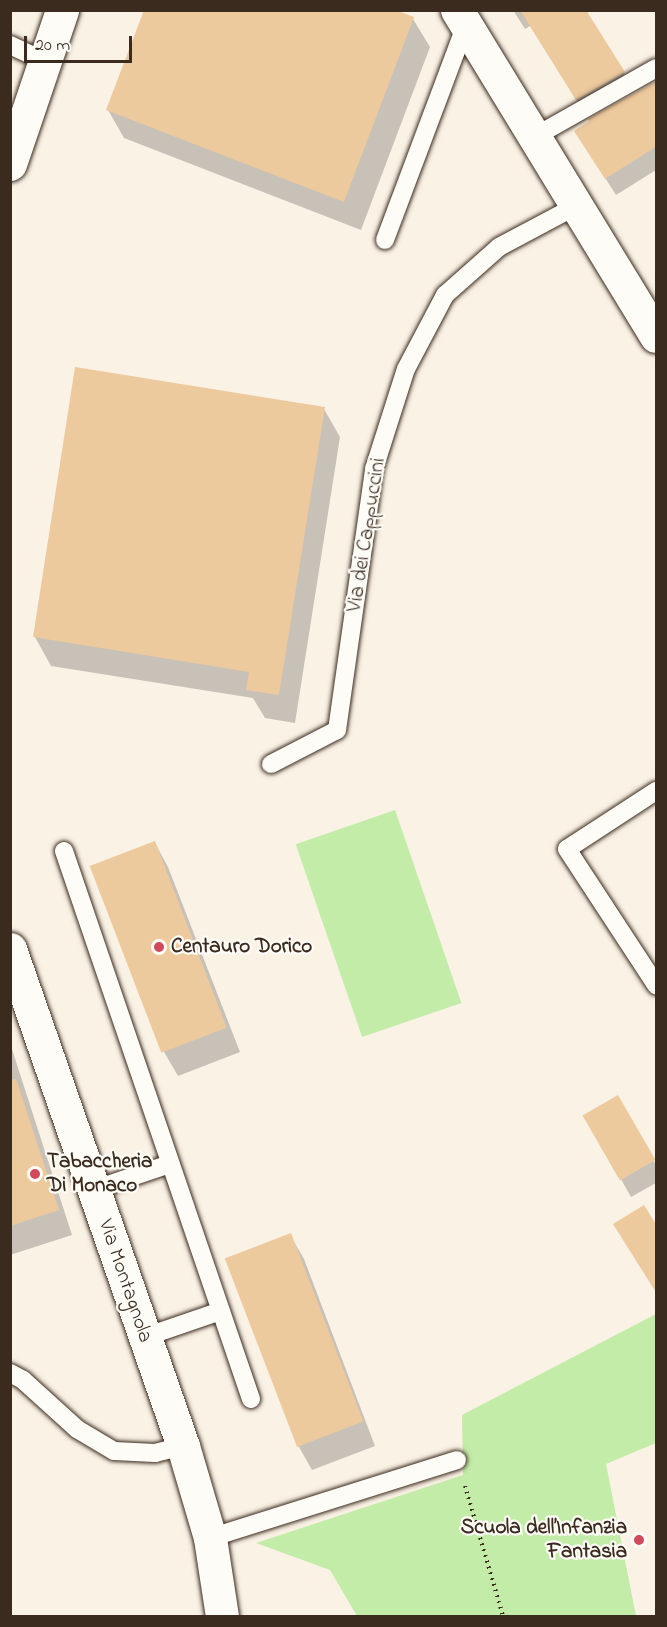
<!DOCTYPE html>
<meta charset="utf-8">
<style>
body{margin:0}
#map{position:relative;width:667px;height:1627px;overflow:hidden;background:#faf2e5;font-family:"Indie Flower",sans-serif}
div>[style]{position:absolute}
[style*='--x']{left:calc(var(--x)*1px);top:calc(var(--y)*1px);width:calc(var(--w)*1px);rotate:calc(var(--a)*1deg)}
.green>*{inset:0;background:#c2eca8;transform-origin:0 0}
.shadow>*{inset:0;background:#0003}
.building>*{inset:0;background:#edc99e;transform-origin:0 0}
.path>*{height:4px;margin-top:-2px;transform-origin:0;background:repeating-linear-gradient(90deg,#3b2a1e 0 1.5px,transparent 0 6px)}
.roads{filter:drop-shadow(0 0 2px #3b2a1e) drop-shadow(0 0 2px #3b2a1e)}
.service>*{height:18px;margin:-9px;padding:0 9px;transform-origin:9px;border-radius:9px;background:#fdfcf7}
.minor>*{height:33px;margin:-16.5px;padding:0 16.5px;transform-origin:16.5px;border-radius:16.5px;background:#fdfcf7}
.secondary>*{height:33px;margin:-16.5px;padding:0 16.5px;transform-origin:16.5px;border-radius:16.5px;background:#fdfcf7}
.dots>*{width:16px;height:16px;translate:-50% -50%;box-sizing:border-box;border:3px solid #fdfcf7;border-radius:50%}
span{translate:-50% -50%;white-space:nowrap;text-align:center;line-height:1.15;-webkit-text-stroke:4.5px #fdfcf7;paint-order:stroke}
.street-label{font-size:21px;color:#3b2a1e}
.poi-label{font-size:21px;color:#3b2a1e;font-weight:700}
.left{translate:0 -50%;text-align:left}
.right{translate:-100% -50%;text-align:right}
.frame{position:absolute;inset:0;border:12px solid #3b2a1e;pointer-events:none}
.scale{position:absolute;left:24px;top:36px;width:108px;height:27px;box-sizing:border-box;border:3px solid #3b2a1e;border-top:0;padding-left:8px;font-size:18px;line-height:21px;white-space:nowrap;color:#3b2a1e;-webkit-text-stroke:4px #fdfcf7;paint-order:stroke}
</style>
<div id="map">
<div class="green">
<i style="left:395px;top:810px;width:204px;height:105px;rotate:71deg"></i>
<i style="clip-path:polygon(656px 1314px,656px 1443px,606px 1464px,636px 1616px,357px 1616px,330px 1570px,256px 1543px,463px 1475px,462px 1415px)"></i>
</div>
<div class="shadow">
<i style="clip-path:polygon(513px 10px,585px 10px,634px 90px,587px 117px,530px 26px,525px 29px)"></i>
<i style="clip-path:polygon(413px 19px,430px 47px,361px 230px,124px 138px,108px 110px)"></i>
<i style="clip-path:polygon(656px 82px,656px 170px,616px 195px,586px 148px)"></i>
<i style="clip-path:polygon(324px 409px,340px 437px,295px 723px,265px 718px,253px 698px,51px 666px,35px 637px)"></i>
<i style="clip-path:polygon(155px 843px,168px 867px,240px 1052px,178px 1076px,164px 1052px)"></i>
<i style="clip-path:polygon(10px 1043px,72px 1235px,10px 1255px)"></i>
<i style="clip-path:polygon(618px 1097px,656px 1165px,656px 1183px,631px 1197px,585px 1116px)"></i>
<i style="clip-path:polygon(290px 1235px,304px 1259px,375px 1446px,312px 1470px,299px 1447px,227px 1259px)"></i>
</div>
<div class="building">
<i style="clip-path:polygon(144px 10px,396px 10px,414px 17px,344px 202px,106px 110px)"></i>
<i style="clip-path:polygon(520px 10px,586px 10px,625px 72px,576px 100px)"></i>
<i style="clip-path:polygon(657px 81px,657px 146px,605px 179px,574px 131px,589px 121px,588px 119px)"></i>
<i style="clip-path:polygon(75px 367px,325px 407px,279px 695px,246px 690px,249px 672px,33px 637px)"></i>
<i style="left:155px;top:841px;width:200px;height:70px;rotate:69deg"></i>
<i style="clip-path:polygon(16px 1079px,59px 1210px,10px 1226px,10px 1080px)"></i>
<i style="left:618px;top:1095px;width:75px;height:41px;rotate:60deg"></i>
<i style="clip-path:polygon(644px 1205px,657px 1226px,657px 1294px,613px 1224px)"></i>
<i style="left:291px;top:1233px;width:202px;height:71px;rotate:69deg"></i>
</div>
<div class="path">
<i style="--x:465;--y:1486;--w:135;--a:73.7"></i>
</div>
<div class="roads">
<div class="service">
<i style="--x:10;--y:45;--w:38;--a:25"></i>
<i style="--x:536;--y:136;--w:138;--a:-29.5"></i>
<i style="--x:385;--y:240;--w:230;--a:-69.4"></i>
<i style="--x:271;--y:764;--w:74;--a:-27.3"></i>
<i style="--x:337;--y:730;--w:264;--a:-81.9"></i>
<i style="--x:374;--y:469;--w:105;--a:-72.3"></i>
<i style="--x:406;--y:369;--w:84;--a:-62.2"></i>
<i style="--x:445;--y:295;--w:72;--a:-41.6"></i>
<i style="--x:499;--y:247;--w:87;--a:-28"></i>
<i style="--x:656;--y:791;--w:106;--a:146.9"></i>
<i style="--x:567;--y:849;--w:163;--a:56.8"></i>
<i style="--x:64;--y:851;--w:579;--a:71.16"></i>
<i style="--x:93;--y:1190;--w:81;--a:-18.7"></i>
<i style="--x:145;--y:1337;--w:80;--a:-18.9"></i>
<i style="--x:10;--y:1373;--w:15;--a:28"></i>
<i style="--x:23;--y:1380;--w:73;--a:42.2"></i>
<i style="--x:77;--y:1429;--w:43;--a:30.7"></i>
<i style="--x:114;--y:1451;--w:41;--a:2.8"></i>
<i style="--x:155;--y:1453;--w:29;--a:-14"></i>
<i style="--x:210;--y:1538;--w:259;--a:-17.5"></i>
</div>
<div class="minor">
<i style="--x:457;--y:10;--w:382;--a:58.6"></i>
</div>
<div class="secondary">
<i style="--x:10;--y:164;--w:163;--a:-71.3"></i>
<i style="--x:10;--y:949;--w:526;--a:70.81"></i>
<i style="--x:183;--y:1446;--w:96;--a:73.6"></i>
<i style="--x:210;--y:1538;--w:79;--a:81.3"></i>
</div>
</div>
<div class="dots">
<i style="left:159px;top:947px;background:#d1495b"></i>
<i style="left:35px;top:1174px;background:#d1495b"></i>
<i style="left:639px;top:1540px;background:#d1495b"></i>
</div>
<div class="street-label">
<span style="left:367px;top:535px;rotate:-81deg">Via dei Cappuccini</span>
<span style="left:125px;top:1281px;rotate:71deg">Via Montagnola</span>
</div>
<div class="poi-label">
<span class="left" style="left:171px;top:947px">Centauro Dorico</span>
<span class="left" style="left:47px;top:1174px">Tabaccheria<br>Di Monaco</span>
<span class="right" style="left:627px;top:1540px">Scuola dell’Infanzia<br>Fantasia</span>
</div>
<div class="frame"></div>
<div class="scale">20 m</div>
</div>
